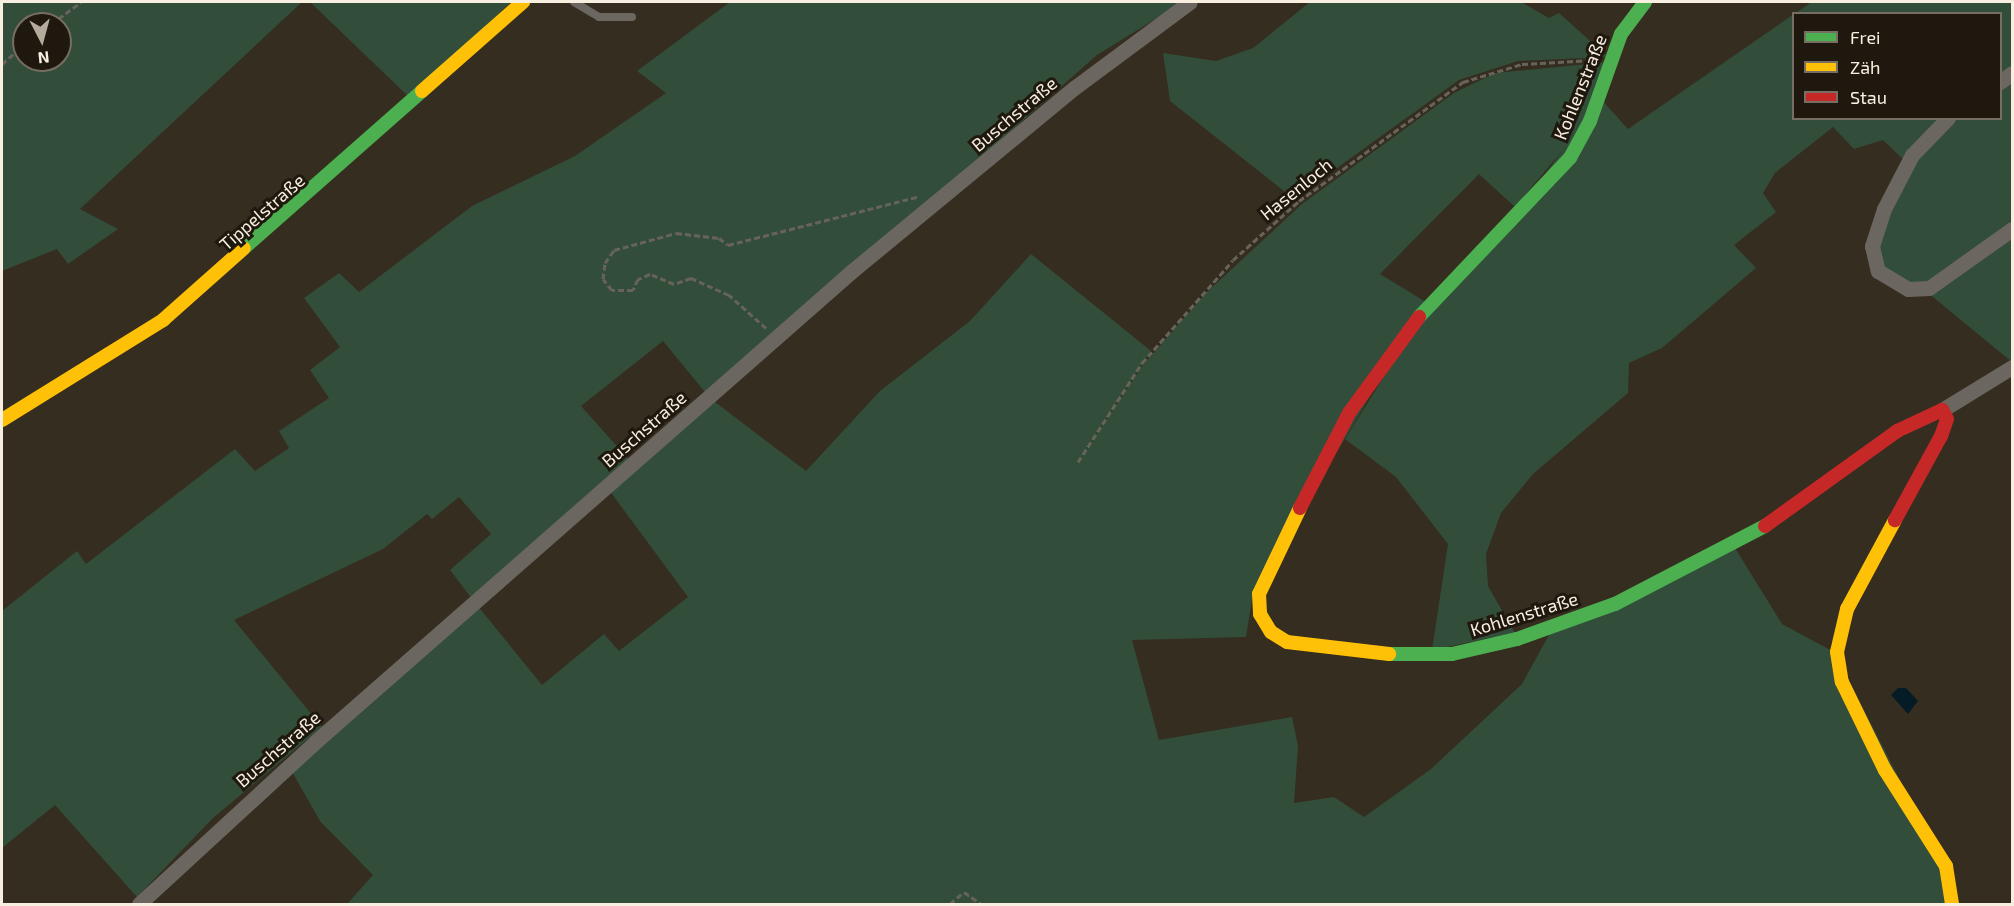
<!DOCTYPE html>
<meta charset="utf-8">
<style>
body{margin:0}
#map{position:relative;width:2014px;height:906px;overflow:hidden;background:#352d1f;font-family:"Exo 2",sans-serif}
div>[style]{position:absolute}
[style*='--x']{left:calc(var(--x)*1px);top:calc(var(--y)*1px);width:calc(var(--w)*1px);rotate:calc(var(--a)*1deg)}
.green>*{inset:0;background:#324d39}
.water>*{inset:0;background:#051b26}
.path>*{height:3px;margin-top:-1.5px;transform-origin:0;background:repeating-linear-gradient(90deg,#67635a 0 6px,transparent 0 9px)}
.lane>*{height:8px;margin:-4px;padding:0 4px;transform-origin:4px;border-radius:4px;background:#6b6760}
.street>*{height:15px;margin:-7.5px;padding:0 7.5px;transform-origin:7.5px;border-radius:7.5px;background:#6b6760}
.fast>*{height:14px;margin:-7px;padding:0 7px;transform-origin:7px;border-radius:7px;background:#4caf50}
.slow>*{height:14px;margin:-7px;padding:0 7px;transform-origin:7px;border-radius:7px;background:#ffc107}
.jam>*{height:14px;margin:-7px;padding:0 7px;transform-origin:7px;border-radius:7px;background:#c62828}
span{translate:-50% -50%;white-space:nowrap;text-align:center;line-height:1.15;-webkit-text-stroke:6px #1f180e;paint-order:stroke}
.street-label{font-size:18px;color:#f9efe1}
.frame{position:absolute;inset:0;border:3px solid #f9efe1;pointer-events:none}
.legend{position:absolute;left:1792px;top:12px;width:210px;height:108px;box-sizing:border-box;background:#1f180e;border:2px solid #766e62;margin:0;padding:8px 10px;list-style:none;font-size:18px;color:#f9efe1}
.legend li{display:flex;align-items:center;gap:12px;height:30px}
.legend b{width:30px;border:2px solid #766e62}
.north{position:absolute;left:12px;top:12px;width:60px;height:60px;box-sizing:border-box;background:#1f180e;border:2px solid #766e62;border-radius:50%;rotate:174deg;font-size:16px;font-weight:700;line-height:24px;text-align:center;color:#f9efe1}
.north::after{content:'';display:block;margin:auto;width:21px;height:27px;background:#b4ab9d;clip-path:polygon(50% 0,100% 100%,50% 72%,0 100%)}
</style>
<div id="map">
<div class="green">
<i style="clip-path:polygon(evenodd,2px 2px,302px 2px,80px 209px,118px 229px,68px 264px,57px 249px,2px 271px,2px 2px,24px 24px,60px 24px,60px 60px,24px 60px,24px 24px)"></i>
<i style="clip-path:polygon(310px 2px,511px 2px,410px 98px)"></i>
<i style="clip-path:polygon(730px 2px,1183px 2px,1097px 55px,709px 397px,663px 341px,581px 406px,631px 462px,472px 599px,450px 570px,491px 534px,459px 497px,432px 519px,427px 514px,383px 549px,234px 620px,322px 727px,213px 818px,137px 897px,55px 805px,2px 848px,2px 611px,77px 551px,86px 564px,235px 449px,255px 471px,289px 448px,279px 431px,329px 398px,310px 370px,340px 347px,304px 298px,339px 273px,359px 292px,472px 206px,575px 156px,666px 93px,637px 71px)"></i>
<i style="clip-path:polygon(1310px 2px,1521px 2px,1549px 18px,1559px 13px,1608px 57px,1518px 61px,1459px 80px,1294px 199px,1170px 101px,1163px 53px,1216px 61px,1253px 48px)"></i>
<i style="clip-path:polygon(1812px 2px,2012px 2px,2012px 72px,2001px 82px,2000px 14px,1794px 14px)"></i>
<i style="clip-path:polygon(1794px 14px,1794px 118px,2000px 118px,2001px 83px,2012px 74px,2012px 362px,1922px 288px,1900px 286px,1872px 251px,1909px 165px,1883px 140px,1854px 149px,1833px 127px,1775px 173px,1763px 193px,1776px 212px,1734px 245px,1756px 268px,1662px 348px,1629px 363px,1628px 393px,1533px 474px,1501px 513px,1486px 554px,1488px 586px,1515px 633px,1432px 650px,1448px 544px,1396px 477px,1345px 439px,1405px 343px,1505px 230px,1600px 98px,1628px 129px)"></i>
<i style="clip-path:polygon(1608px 62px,1588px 120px,1515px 207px,1479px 174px,1380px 274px,1426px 302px,1253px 593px,1246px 637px,1132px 640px,1159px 740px,1292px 717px,1298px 746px,1294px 803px,1334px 797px,1364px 817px,1431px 769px,1522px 684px,1550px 633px,1735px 548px,1782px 624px,1834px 652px,1937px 852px,1949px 904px,347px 904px,373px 875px,320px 821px,291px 770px,477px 605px,542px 685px,604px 634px,619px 651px,688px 597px,609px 490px,715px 402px,806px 471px,880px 391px,970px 321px,1031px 254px,1151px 351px,1075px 467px,1143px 365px,1206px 293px,1302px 204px,1454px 93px,1495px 73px)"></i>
</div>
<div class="water">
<i style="clip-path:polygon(1898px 688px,1906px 688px,1918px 701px,1908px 714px,1891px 695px)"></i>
</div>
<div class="path">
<i style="--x:51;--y:24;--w:37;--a:-36"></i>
<i style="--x:2;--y:64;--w:29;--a:-41"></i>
<i style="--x:766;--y:328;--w:50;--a:-138.3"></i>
<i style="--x:729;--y:295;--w:42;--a:-155.9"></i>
<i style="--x:691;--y:278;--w:18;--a:161"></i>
<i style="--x:674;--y:284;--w:26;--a:-157"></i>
<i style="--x:650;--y:274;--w:13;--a:157"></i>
<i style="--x:638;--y:279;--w:12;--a:114"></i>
<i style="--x:633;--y:290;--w:21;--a:180"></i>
<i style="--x:612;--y:290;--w:14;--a:-129"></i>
<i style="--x:603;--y:279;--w:16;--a:-83"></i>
<i style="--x:605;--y:263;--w:16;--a:-55"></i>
<i style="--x:614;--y:250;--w:64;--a:-15.3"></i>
<i style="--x:676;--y:233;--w:43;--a:6.6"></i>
<i style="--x:719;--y:238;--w:11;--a:38"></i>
<i style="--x:728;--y:245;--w:198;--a:-14.3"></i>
<i style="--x:1078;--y:462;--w:118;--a:-57.1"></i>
<i style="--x:1142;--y:363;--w:137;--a:-48.5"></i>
<i style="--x:1233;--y:260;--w:89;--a:-41.8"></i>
<i style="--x:1299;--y:201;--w:203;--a:-36"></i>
<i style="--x:1463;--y:82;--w:62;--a:-17"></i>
<i style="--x:1522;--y:64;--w:70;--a:-3.3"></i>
<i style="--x:950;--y:904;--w:18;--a:-41"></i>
<i style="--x:964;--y:892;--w:21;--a:35"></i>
</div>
<div class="lane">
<i style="--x:574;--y:2;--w:29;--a:31"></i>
<i style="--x:599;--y:17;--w:33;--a:0"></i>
</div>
<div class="street">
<i style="--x:2000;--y:82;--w:15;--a:-37"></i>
<i style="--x:1948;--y:118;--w:52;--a:134.2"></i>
<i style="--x:1912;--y:155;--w:61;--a:117.4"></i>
<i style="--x:1884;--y:209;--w:39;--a:108"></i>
<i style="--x:1872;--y:246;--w:26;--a:77"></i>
<i style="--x:1878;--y:271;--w:35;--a:31"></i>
<i style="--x:1908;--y:289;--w:21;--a:-3"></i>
<i style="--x:1929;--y:288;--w:102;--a:-35.4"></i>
<i style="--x:1942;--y:410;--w:82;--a:-31.6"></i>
<i style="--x:139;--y:904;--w:239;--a:-42.6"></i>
<i style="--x:315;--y:742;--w:714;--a:-41.25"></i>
<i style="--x:852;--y:271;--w:288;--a:-39.5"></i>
<i style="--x:1074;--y:88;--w:144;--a:-36.6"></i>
</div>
<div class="fast">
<i style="--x:244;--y:248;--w:237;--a:-41.4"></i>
<i style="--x:1419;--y:317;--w:219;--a:-46.5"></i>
<i style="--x:1570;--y:158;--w:42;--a:-61.6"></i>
<i style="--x:1590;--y:121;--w:92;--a:-70.4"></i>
<i style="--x:1621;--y:34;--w:40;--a:-53"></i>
<i style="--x:1389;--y:654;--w:63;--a:0"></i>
<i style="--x:1452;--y:654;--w:67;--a:-13"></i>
<i style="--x:1517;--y:639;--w:104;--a:-19.7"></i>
<i style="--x:1615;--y:604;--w:169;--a:-27.5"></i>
</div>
<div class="slow">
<i style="--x:422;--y:91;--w:135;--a:-41.4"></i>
<i style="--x:2;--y:420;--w:190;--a:-31.8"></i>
<i style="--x:163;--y:320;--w:108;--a:-41.6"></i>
<i style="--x:1300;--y:508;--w:95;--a:115.5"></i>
<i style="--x:1259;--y:594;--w:20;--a:87"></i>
<i style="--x:1260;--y:614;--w:21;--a:59"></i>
<i style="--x:1271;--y:632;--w:19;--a:32"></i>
<i style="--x:1287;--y:642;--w:103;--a:6.7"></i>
<i style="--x:1895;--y:520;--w:101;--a:118.3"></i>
<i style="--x:1847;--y:609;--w:44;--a:103.1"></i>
<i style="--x:1837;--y:652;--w:30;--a:81"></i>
<i style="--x:1842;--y:682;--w:98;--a:64"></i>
<i style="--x:1885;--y:770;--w:114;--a:57.6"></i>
<i style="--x:1946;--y:866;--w:38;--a:81"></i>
</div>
<div class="jam">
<i style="--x:1300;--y:508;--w:107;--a:-62.7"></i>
<i style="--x:1349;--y:413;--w:119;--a:-53.9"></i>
<i style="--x:1765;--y:526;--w:163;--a:-35.7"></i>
<i style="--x:1897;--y:431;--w:50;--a:-25"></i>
<i style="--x:1942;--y:410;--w:10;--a:61"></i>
<i style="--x:1947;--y:419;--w:18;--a:109"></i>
<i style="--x:1941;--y:436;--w:96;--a:118.7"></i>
</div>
<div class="street-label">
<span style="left:1580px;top:87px;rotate:-68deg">Kohlenstraße</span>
<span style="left:1014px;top:114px;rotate:-40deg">Buschstraße</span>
<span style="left:1296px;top:189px;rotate:-39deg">Hasenloch</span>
<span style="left:262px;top:212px;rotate:-41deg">Tippelstraße</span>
<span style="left:644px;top:429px;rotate:-41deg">Buschstraße</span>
<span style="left:1524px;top:614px;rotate:-17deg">Kohlenstraße</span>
<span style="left:278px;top:749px;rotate:-41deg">Buschstraße</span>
</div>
<div class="frame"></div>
<ul class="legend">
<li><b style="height:8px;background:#4caf50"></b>Frei</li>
<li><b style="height:8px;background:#ffc107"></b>Zäh</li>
<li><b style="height:8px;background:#c62828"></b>Stau</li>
</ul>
<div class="north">N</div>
</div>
